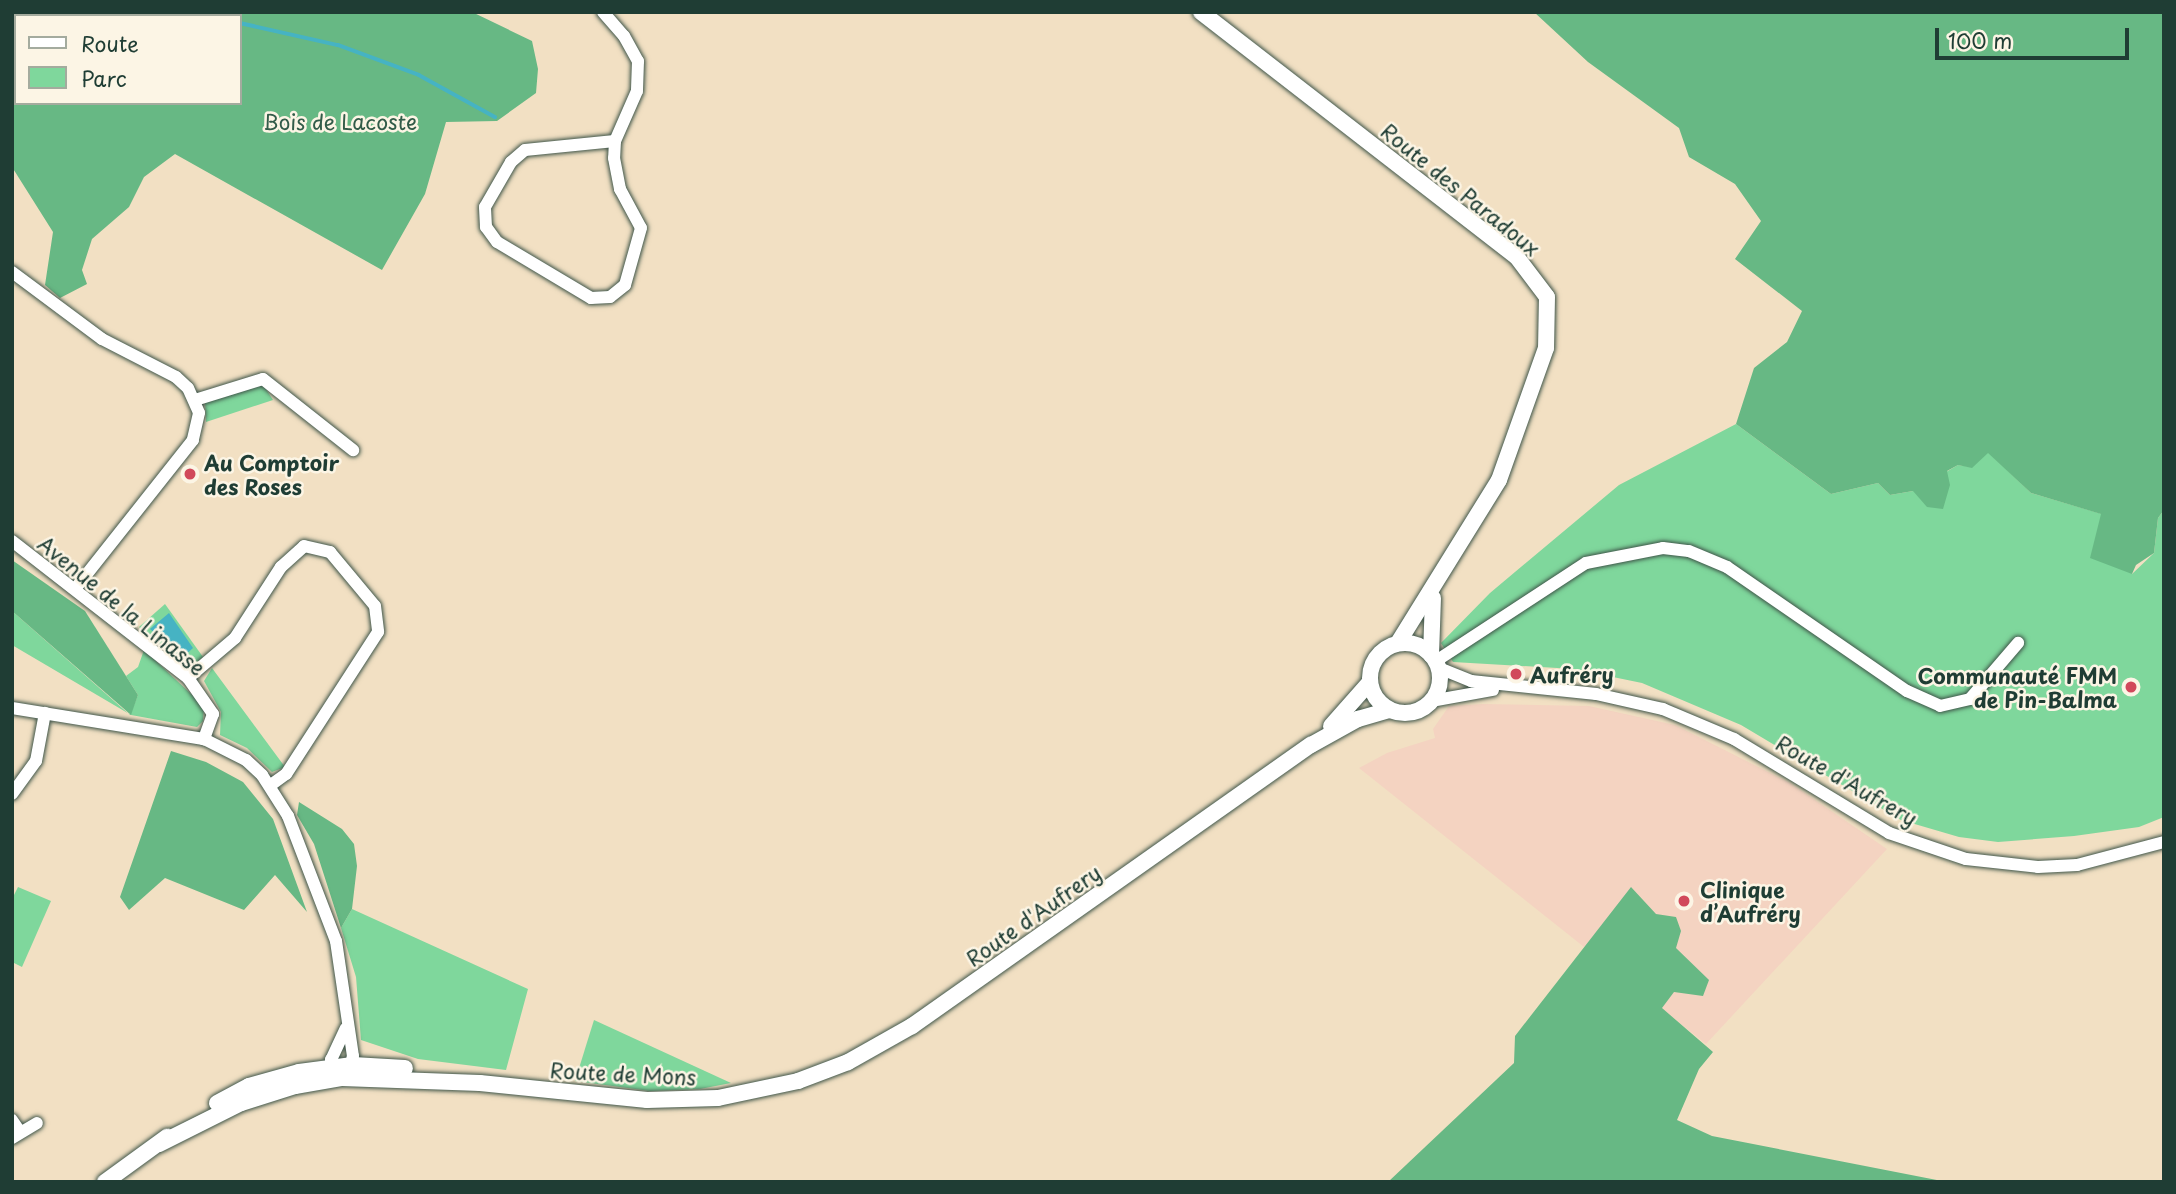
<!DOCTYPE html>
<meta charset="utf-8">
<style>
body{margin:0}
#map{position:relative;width:2176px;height:1194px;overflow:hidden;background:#f2e0c3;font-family:"Playpen Sans",sans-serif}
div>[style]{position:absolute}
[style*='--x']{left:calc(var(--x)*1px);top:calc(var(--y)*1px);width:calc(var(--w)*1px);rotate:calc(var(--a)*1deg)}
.built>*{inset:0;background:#f4d3c1}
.green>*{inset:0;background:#7fd79c}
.forest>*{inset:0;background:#67b884}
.water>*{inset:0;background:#46b3c3}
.stream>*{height:3.5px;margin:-1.75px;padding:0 1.75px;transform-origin:1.75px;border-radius:1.75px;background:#46b3c3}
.roads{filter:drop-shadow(0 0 2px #3f5549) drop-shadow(0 0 2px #3f5549)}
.minor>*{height:12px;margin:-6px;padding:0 6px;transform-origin:6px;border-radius:6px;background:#fff}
.major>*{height:16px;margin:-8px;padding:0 8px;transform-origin:8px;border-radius:8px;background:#fff}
.major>.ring{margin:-8px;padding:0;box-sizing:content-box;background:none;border:16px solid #fff;border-radius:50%}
.dots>*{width:19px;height:19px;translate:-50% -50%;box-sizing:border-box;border:4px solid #fcf5e5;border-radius:50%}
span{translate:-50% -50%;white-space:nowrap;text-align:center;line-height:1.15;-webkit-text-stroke:5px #fcf5e5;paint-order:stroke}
.park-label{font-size:21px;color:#325c49}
.street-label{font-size:21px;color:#1f3d34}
.poi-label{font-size:21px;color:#1f3d34;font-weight:700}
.left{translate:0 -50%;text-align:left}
.right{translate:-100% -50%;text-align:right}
.frame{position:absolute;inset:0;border:14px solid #1f3d34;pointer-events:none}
.legend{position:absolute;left:14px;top:14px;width:228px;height:91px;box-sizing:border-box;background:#fcf5e5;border:2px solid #a4ab9e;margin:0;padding:9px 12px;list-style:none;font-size:21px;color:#1f3d34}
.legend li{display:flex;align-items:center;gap:14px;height:35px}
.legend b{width:35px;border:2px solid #a4ab9e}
.scale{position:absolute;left:1935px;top:28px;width:194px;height:32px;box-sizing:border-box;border:4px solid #1f3d34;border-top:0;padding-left:9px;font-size:21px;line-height:24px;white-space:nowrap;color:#1f3d34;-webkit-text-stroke:5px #fcf5e5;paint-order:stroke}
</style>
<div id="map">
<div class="built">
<i style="clip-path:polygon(1483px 704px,1589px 706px,1675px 725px,1790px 783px,1887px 849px,1706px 1044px,1359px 768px,1387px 753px,1435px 738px,1433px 729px,1449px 706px)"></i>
</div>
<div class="green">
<i style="clip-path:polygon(262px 383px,273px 400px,206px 422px,205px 401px)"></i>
<i style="clip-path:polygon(1736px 424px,1831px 494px,1878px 483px,1890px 495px,1913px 491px,1958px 465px,1972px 467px,1988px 452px,2031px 493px,2102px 514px,2132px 574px,2154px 553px,2158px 518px,2164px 510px,2164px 817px,2139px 827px,2074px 836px,1998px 842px,1959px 837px,1901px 820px,1741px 725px,1642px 683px,1574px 669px,1453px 662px,1441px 643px,1490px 593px,1619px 485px)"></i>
<i style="clip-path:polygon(165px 604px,203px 657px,195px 664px,185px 665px,139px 627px)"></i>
<i style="clip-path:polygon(12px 611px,130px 715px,138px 695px,126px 676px,138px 667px,144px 650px,204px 706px,203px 721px,197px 727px,131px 715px,12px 645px)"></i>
<i style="clip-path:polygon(212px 668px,285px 767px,272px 772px,247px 748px,220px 735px,221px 712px,204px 681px)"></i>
<i style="clip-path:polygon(18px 887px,51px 901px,22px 967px,12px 962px,12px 899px)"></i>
<i style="clip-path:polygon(352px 909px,528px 989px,506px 1070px,418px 1059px,361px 1040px,356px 977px,341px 928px)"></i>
<i style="clip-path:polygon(594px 1020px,731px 1083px,700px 1089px,650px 1091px,575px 1081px)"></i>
</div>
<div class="forest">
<i style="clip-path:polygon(evenodd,12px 12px,472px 12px,532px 41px,538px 69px,536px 93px,497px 121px,446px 122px,425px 194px,382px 270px,175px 154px,144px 177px,129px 207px,92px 239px,82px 270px,87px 284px,60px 298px,45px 285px,53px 232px,12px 167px,12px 12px,16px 16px,240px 16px,240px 103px,16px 103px,16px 16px)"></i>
<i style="clip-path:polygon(1534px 12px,2164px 12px,2164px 510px,2158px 518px,2154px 553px,2136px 565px,2132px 574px,2090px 558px,2101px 514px,2031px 493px,1988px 453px,1972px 468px,1958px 465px,1947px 471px,1950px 485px,1943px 509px,1927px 507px,1913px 491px,1890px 495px,1878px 483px,1831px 494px,1736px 424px,1754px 368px,1787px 342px,1802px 311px,1735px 259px,1761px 221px,1735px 184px,1689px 157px,1679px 128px,1588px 62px)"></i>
<i style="clip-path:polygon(12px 560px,85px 611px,138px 695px,131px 715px,12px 611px)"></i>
<i style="clip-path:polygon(171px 751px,206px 762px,243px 782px,273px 819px,307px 912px,275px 875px,244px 910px,165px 878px,129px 910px,120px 897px)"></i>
<i style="clip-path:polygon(299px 802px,342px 829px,354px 844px,357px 866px,352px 909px,341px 928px,314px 844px,297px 815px)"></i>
<i style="clip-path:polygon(1631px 887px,1656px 914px,1676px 917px,1681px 931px,1676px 948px,1709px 980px,1703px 996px,1674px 992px,1662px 1008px,1713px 1052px,1699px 1069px,1677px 1120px,1712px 1136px,1947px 1182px,1388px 1182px,1514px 1063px,1515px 1036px)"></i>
</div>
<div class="water">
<i style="clip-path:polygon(169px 613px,193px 648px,182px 658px,150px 629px)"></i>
</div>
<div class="stream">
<i style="--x:172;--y:12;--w:12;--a:20"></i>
<i style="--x:240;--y:23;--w:100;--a:12.7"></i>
<i style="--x:338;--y:45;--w:86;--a:20.3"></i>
<i style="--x:419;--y:75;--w:87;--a:28.9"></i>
</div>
<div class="roads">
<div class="minor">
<i style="--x:603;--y:12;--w:32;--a:49"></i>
<i style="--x:624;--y:36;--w:29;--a:61"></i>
<i style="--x:638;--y:61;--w:30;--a:92"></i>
<i style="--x:637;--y:91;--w:55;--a:113.7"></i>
<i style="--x:615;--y:141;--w:17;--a:93"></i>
<i style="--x:614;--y:158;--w:32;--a:79"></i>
<i style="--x:620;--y:189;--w:44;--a:61.7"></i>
<i style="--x:641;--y:228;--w:59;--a:105.7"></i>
<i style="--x:625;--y:285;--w:19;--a:141"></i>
<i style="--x:610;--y:297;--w:19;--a:177"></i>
<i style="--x:591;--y:298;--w:109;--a:-149.2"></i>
<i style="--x:497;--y:242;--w:19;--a:-126"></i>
<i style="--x:486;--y:227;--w:20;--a:-93"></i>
<i style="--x:485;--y:207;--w:52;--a:-60"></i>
<i style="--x:511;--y:162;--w:18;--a:-41"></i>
<i style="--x:525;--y:150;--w:90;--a:-5.7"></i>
<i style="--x:12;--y:272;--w:112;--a:36.7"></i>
<i style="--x:102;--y:339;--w:83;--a:27.2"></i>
<i style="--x:176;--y:377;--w:16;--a:43"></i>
<i style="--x:188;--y:388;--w:27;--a:66"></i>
<i style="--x:199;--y:413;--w:28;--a:103"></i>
<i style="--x:193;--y:440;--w:190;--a:128.4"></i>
<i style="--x:195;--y:400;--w:71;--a:-17.2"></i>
<i style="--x:263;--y:379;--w:115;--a:38.3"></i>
<i style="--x:12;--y:541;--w:223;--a:37.9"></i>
<i style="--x:188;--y:678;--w:44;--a:55.2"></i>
<i style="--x:213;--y:714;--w:27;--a:110"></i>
<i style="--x:1436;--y:661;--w:179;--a:-33.2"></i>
<i style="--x:1586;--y:563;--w:78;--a:-11"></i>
<i style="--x:1663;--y:548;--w:26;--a:7"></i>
<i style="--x:1689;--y:551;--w:41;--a:22.8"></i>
<i style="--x:1727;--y:567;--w:219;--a:34.6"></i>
<i style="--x:1907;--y:691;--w:36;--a:24"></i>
<i style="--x:1940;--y:706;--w:31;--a:-13"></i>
<i style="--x:1970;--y:699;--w:74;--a:-49.4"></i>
<i style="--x:1439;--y:668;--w:35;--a:22"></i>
<i style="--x:1471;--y:681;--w:126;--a:5.9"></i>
<i style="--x:1596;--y:694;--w:69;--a:12.6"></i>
<i style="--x:1663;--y:709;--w:77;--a:22.9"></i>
<i style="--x:1734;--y:739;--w:181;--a:31.2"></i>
<i style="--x:1889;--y:833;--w:81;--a:18.7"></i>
<i style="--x:1966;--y:859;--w:72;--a:6.3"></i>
<i style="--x:2038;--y:867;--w:39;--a:-3"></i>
<i style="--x:2077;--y:865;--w:90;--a:-14.8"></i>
<i style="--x:188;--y:678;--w:62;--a:-40.4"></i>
<i style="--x:235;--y:638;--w:85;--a:-57.1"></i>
<i style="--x:281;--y:567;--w:31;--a:-42"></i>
<i style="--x:304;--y:546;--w:27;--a:13"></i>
<i style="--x:330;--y:552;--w:70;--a:50.2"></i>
<i style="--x:375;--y:606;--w:26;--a:83"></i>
<i style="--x:378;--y:632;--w:169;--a:122.9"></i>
<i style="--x:286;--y:774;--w:19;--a:144"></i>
<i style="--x:1431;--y:701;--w:63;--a:-10.1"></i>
<i style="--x:12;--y:708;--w:194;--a:9.2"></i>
<i style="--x:204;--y:739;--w:47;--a:26.6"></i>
<i style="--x:246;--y:760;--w:22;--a:43"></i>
<i style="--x:262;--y:775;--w:49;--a:57.6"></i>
<i style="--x:288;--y:816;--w:134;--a:69"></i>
<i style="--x:336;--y:941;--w:116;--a:81.6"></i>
<i style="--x:353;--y:1056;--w:16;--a:104"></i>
<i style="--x:12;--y:794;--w:41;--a:-54"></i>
<i style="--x:36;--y:761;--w:49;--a:-79.4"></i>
<i style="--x:335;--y:1073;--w:14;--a:-107"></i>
<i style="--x:331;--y:1060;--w:35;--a:-65"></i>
<i style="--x:12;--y:1120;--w:14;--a:56"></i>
<i style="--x:12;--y:1138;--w:29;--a:-31"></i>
</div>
<div class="major">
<i style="--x:1201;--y:12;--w:398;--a:37.8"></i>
<i style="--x:1516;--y:256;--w:51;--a:52.9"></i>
<i style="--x:1547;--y:297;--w:51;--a:91.1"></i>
<i style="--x:1546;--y:348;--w:140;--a:109.6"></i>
<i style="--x:1499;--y:480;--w:192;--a:121.8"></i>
<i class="ring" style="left:1370px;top:643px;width:54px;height:54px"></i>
<i style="--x:1431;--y:655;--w:57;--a:-88"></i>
<i style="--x:1331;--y:726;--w:57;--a:-48.5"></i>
<i style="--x:217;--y:1103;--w:36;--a:-28"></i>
<i style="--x:249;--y:1086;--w:52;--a:-15.6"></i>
<i style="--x:299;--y:1072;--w:54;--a:-7.4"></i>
<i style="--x:353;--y:1065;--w:52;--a:3.3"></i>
<i style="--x:159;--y:1144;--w:92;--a:-26.6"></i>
<i style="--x:241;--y:1103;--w:57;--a:-17.5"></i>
<i style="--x:295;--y:1086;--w:48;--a:-9.7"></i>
<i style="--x:342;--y:1078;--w:138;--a:2.1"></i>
<i style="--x:480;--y:1083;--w:168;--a:5.8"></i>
<i style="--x:647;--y:1100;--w:71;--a:-1.6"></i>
<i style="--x:718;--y:1098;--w:82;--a:-12"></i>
<i style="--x:798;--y:1081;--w:53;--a:-20.8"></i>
<i style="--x:848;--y:1062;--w:73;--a:-29.4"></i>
<i style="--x:912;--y:1026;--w:488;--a:-35.2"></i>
<i style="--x:1311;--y:745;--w:54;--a:-29"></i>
<i style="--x:1358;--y:719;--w:33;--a:-16"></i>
<i style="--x:105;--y:1182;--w:77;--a:-36"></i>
</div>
</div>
<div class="dots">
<i style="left:190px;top:474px;background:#d1495b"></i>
<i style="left:1516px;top:674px;background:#d1495b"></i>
<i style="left:2131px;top:687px;background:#d1495b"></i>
<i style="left:1684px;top:901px;background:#d1495b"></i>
</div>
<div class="park-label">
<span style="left:340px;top:121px">Bois de Lacoste</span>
</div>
<div class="street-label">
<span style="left:1461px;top:189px;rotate:39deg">Route des Paradoux</span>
<span style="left:122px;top:605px;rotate:39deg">Avenue de la Linasse</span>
<span style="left:1847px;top:780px;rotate:30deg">Route d'Aufrery</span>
<span style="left:1033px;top:915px;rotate:-35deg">Route d'Aufrery</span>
<span style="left:623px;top:1073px;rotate:3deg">Route de Mons</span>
</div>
<div class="poi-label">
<span class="left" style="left:204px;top:474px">Au Comptoir<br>des Roses</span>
<span class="left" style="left:1530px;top:674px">Aufréry</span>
<span class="right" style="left:2117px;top:687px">Communauté FMM<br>de Pin-Balma</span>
<span class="left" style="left:1700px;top:901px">Clinique<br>d’Aufréry</span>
</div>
<div class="frame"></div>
<ul class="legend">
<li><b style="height:9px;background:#fff"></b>Route</li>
<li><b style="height:19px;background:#7fd79c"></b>Parc</li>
</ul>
<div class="scale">100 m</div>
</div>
